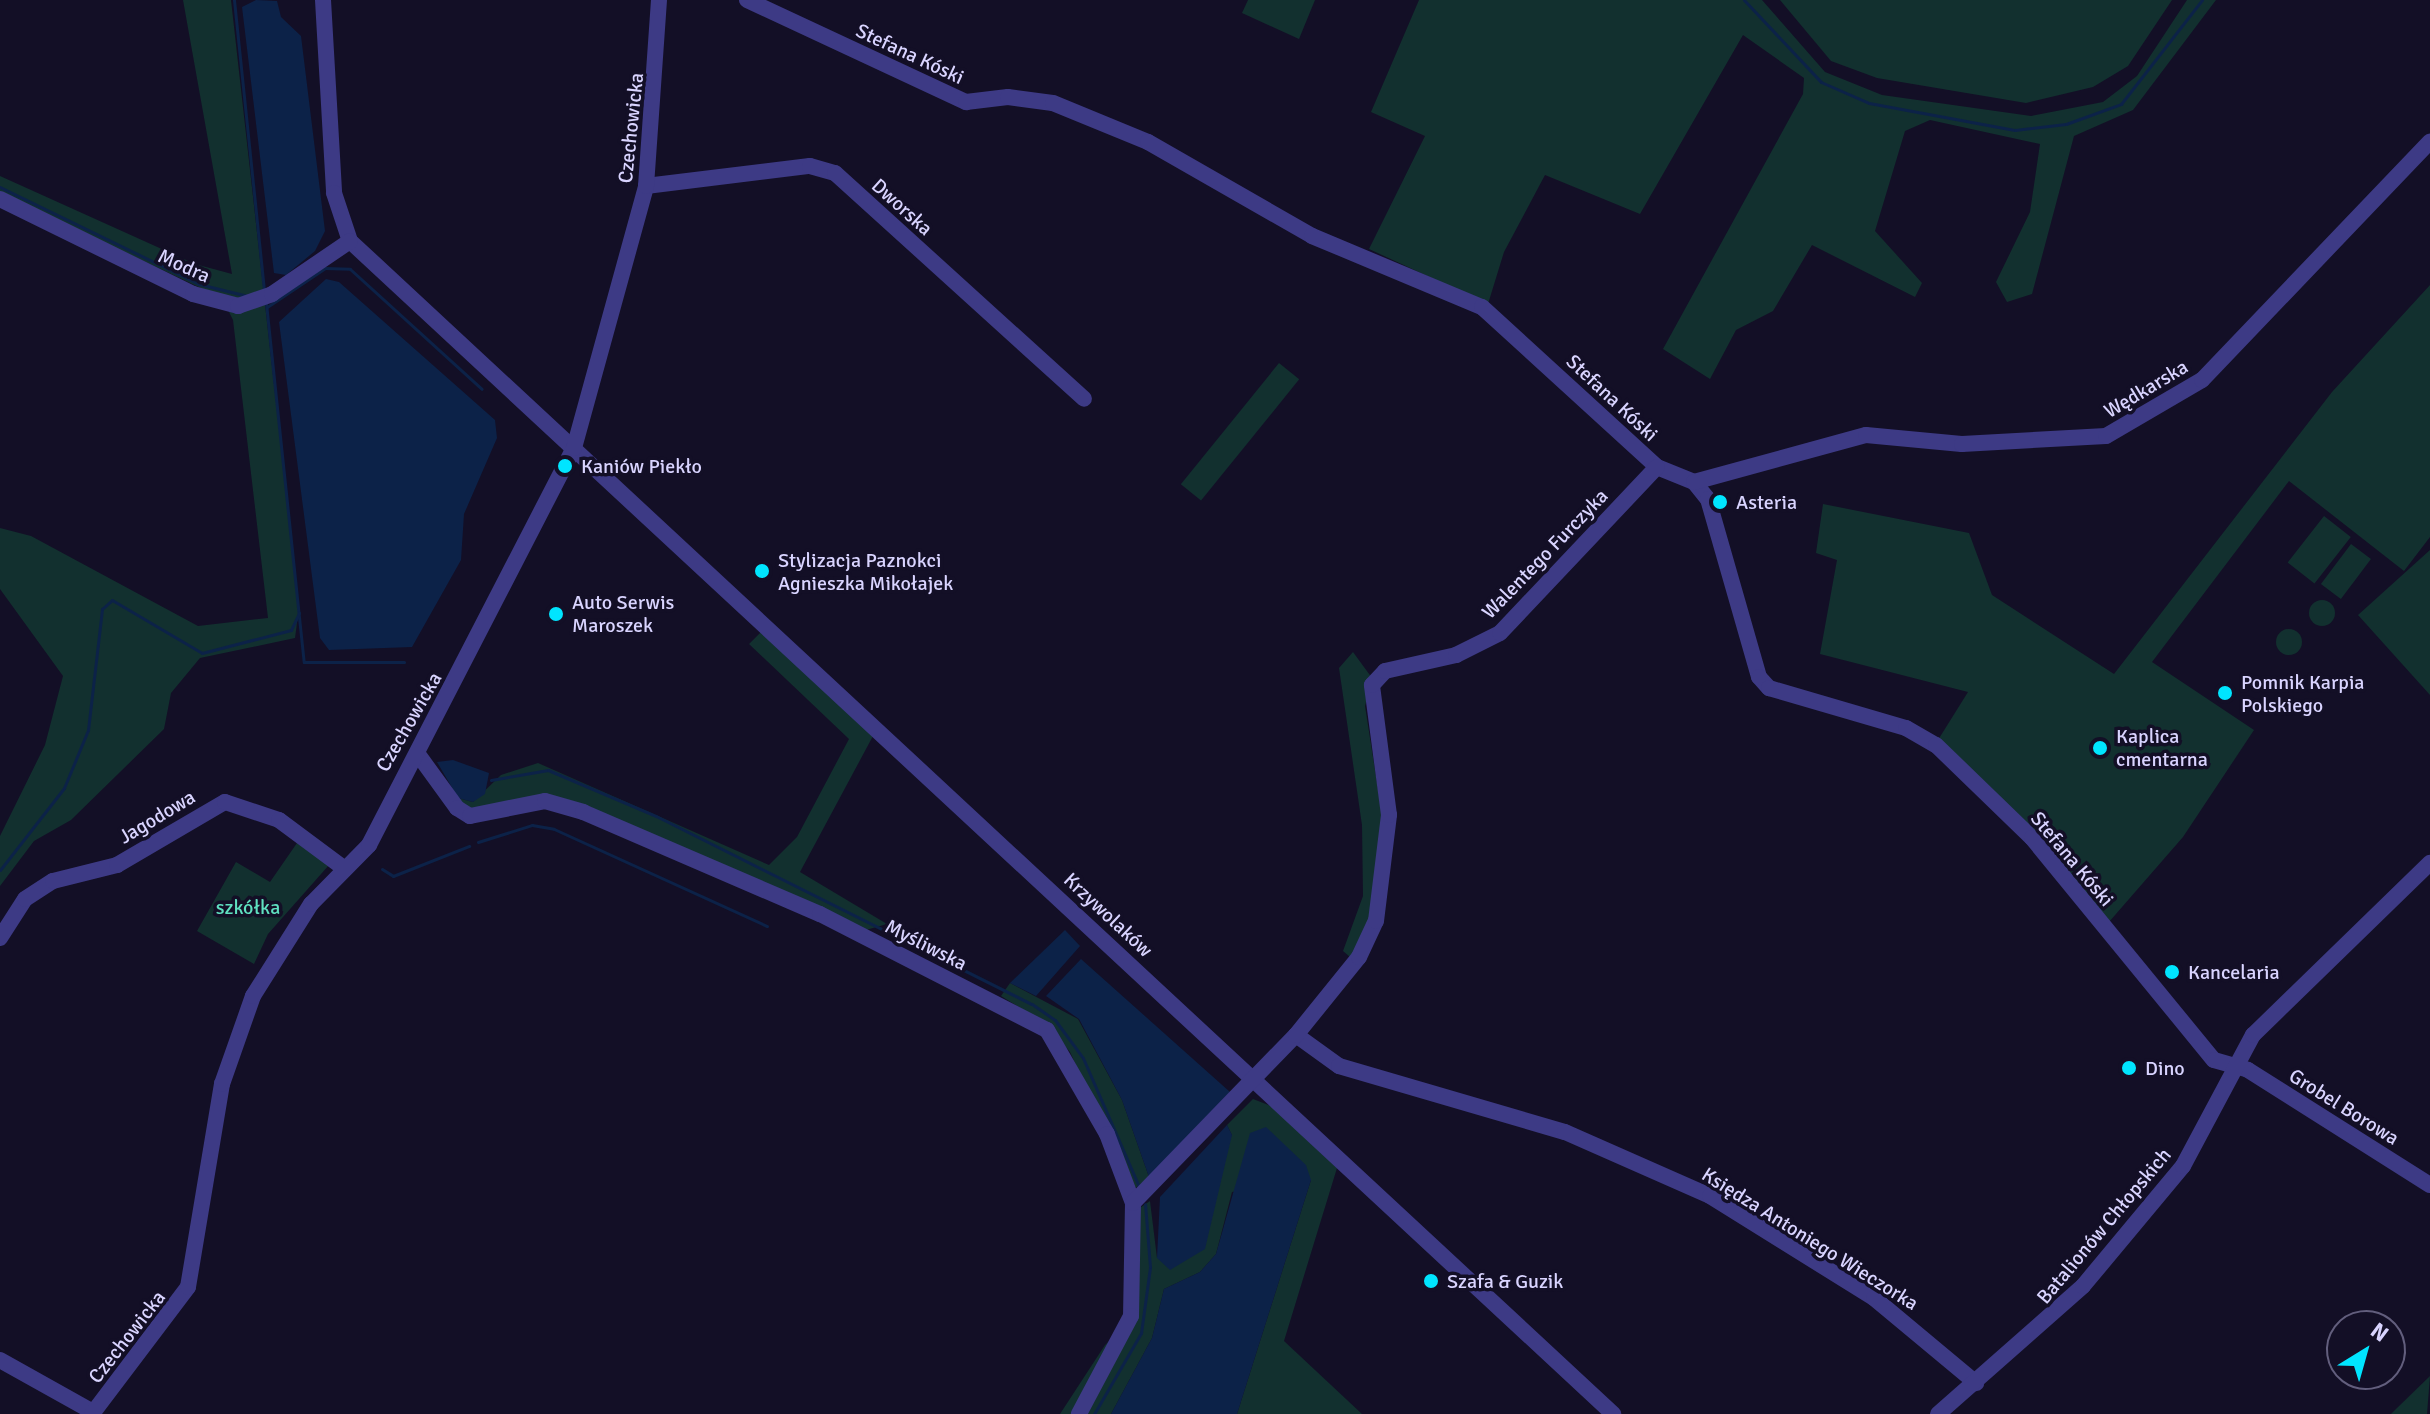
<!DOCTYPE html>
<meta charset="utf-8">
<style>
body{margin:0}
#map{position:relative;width:2430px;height:1414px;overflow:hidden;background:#130f26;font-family:Signika,sans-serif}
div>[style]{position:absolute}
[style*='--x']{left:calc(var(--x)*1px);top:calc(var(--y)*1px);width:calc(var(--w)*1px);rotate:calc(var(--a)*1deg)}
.green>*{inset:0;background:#12302f;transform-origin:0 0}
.round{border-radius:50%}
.water>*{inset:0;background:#0c2248}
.stream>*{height:3px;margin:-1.5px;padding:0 1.5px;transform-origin:1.5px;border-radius:1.5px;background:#0c2248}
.minor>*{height:16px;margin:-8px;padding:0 8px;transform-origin:8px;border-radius:8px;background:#3d3a85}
.dots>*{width:22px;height:22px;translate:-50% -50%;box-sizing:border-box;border:4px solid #130f26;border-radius:50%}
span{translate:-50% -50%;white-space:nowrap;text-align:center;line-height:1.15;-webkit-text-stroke:7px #130f26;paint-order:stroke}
.street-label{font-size:20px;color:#d9d4ff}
.poi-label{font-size:20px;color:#d9d4ff}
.left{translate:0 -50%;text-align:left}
.park-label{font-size:20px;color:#5fe0c0}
.north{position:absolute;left:2326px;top:1310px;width:80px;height:80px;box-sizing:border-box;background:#130f26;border:2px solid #625e7d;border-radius:50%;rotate:37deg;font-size:22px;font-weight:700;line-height:32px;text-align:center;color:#d9d4ff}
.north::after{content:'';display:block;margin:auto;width:28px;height:36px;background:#00e5ff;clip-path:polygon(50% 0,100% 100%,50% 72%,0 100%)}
</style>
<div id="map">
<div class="green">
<i style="clip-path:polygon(183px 0,231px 0,299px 608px,295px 638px,200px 658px,171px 693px,164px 729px,71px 820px,34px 841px,0 886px,0 836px,45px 745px,63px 676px,0 589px,0 528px,31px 536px,198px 626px,268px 618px,233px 320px,222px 298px,0 193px,0 176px,195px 264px,232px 274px)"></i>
<i style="clip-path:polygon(1248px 0,1315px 0,1299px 39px,1242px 13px)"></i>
<i style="clip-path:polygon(1419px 0,1762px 0,1825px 72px,1882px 95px,2031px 116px,2103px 102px,2137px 76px,2187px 0,2216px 0,2133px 110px,2074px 136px,2032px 294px,2007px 302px,1996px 282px,2030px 212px,2040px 144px,1930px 120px,1905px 131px,1875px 231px,1922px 283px,1915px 297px,1812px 245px,1773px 311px,1736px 330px,1710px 379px,1663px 349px,1803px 94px,1804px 78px,1743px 35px,1640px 214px,1545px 175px,1504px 252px,1488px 304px,1369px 249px,1425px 136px,1371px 112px)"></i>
<i style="clip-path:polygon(1780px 0,2172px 0,2128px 66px,2093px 87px,2026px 103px,1877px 78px,1831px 61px)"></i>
<i style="clip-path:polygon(2430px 285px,2430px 537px,2404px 571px,2289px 481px,2152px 662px,2254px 730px,2183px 837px,2109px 922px,2043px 841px,1938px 740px,1968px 692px,1820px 654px,1837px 560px,1816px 553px,1823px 504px,1969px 533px,1992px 595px,2114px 674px,2332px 392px)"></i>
<i style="left:1279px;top:363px;width:26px;height:156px;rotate:39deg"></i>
<i style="left:2324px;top:516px;width:34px;height:59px;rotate:38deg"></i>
<i style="left:2351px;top:544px;width:25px;height:50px;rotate:37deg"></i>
<i style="clip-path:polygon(2430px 550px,2430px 695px,2358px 615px)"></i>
<i class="round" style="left:2309px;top:600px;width:26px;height:26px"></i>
<i class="round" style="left:2276px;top:629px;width:26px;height:26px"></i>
<i style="clip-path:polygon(762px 631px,873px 736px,800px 872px,887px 924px,866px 930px,584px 808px,469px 811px,458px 798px,473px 802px,501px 775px,538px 763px,769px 865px,797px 837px,849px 739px,749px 644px)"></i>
<i style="clip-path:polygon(1353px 652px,1372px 678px,1365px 706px,1382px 815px,1374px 917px,1350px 957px,1343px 951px,1363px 896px,1362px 825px,1339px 668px)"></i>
<i style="clip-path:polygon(297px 843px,329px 865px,268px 934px,254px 964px,197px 931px,236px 862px,270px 882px)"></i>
<i style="clip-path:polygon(1010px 983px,1078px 1019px,1122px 1100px,1149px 1177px,1133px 1190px,1070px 1052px,1048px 1025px,1001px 996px)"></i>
<i style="clip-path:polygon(1253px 1099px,1271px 1106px,1337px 1168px,1284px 1341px,1362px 1414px,1237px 1414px,1311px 1180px,1232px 1192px,1216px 1254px,1200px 1272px,1164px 1289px,1152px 1338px,1111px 1414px,1060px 1414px,1105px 1345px,1134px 1317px,1138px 1209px,1150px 1201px,1157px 1258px,1232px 1135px,1227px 1125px)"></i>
<i style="clip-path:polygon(2430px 1376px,2427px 1414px,2391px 1414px,2396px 1409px)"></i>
</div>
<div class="water">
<i style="clip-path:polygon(256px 0,277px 1px,281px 17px,301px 36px,325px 231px,315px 251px,286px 275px,274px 273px,242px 7px)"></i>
<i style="clip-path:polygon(326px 279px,339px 282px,495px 420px,497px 438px,464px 514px,461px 560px,412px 647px,329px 650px,320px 638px,279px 322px)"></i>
<i style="clip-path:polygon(453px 760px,489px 773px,485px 794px,473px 802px,458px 798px,437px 762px)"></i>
<i style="clip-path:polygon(1065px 930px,1080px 946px,1036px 996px,1010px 983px)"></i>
<i style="clip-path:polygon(1081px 959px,1230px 1092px,1149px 1177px,1122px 1100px,1079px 1019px,1046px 996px)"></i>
<i style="clip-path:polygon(1227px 1125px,1232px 1135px,1205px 1249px,1170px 1270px,1157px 1258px,1160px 1197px)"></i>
<i style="clip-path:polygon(1266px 1127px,1306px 1165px,1311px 1180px,1237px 1414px,1111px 1414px,1152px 1338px,1164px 1289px,1200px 1272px,1216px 1254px,1250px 1133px)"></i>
</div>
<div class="stream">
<i style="--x:234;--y:0;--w:293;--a:84.1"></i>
<i style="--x:1744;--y:0;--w:112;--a:46.8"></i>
<i style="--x:1821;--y:82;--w:52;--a:23.6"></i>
<i style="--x:1869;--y:103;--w:148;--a:10.5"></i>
<i style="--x:2015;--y:130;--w:51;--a:-6.7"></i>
<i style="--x:2066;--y:124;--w:59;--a:-20"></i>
<i style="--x:2121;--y:104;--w:132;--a:-52.1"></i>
<i style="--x:0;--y:187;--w:221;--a:26"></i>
<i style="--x:199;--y:284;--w:50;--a:13.8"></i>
<i style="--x:266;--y:303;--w:361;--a:84"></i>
<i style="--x:304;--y:662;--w:100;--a:0"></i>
<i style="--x:267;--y:307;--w:70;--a:-33.9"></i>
<i style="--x:325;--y:268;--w:25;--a:2"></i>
<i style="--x:350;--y:269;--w:178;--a:42.3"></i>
<i style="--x:491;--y:780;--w:58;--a:-10"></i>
<i style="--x:548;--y:770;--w:117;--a:23.1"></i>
<i style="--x:656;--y:816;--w:420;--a:26.6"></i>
<i style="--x:1032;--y:1004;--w:28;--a:35"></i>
<i style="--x:1055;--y:1020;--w:47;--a:53.6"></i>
<i style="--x:1083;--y:1058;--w:143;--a:66.5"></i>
<i style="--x:478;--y:842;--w:57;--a:-17.5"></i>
<i style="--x:532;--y:825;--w:22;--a:10"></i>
<i style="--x:554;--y:829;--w:234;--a:24.5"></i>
<i style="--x:382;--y:869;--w:13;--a:32"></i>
<i style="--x:393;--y:876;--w:82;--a:-21.5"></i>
<i style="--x:0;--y:870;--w:104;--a:-52"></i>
<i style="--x:64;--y:788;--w:63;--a:-67.5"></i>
<i style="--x:88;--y:730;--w:122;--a:-83.4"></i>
<i style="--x:102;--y:609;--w:13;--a:-42"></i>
<i style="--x:112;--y:600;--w:104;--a:30.5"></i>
<i style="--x:202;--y:653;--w:92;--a:-14.5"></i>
<i style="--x:291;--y:630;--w:19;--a:-65"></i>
<i style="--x:1094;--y:1414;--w:94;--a:-59.9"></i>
<i style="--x:1141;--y:1333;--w:67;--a:-82.2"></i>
<i style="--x:1150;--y:1267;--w:63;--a:-94.5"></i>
</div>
<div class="minor">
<i style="--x:323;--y:0;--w:193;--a:86.7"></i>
<i style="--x:334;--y:193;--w:51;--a:71.6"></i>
<i style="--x:350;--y:241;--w:1724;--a:42.88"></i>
<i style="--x:747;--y:0;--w:242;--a:25"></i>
<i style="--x:966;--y:102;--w:42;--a:-6.8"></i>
<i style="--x:1008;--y:97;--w:45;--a:7.6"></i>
<i style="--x:1053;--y:103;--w:103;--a:22.3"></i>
<i style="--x:1148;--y:142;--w:189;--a:29.8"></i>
<i style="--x:1312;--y:236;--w:184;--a:22.7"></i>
<i style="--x:1482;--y:307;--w:237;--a:42.4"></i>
<i style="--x:1657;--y:467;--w:40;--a:22"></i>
<i style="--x:1694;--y:482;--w:22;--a:51"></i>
<i style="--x:1708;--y:499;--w:185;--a:74"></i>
<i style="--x:1759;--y:677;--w:15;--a:48"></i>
<i style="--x:1769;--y:688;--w:143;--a:16.3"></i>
<i style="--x:1906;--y:728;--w:34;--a:30"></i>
<i style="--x:1936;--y:745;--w:134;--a:44.1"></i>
<i style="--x:2032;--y:838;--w:287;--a:50.7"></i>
<i style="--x:2214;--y:1060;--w:35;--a:16"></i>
<i style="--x:2248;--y:1070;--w:215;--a:32.3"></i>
<i style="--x:646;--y:186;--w:165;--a:-7"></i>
<i style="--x:810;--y:166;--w:26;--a:16"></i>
<i style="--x:835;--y:173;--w:336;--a:42.2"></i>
<i style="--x:0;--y:199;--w:215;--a:26.2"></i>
<i style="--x:193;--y:294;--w:47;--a:14.9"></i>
<i style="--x:238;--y:306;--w:36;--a:-19"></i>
<i style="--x:272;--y:294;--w:94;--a:-34.2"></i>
<i style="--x:1694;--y:482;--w:178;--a:-15.3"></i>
<i style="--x:1866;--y:435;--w:96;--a:5.4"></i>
<i style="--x:1962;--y:444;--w:144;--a:-3.2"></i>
<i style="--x:2106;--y:436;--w:111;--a:-30.3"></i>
<i style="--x:2202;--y:380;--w:330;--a:-46.3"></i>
<i style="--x:417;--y:753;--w:68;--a:54"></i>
<i style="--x:457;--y:808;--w:15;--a:32"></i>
<i style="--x:470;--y:816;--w:76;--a:-11.3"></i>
<i style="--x:545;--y:801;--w:40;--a:16"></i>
<i style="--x:583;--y:812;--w:258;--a:23.3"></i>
<i style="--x:820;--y:914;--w:255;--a:27.1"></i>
<i style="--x:1047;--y:1030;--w:120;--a:60"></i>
<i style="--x:1107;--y:1134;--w:74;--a:69.4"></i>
<i style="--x:1133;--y:1203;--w:113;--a:91"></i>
<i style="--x:1131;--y:1316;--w:111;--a:118"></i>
<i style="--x:0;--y:938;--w:46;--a:-57.3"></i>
<i style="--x:25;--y:899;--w:33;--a:-33"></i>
<i style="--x:53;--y:881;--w:66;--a:-14"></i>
<i style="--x:117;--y:865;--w:125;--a:-30.3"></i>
<i style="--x:225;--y:802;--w:57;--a:18.4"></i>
<i style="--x:279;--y:820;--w:82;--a:36.6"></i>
<i style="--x:1296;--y:1035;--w:53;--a:35.8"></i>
<i style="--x:1339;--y:1066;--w:235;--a:16.3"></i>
<i style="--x:1565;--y:1132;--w:158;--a:23.8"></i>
<i style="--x:1710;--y:1196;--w:193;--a:31.9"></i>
<i style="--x:1874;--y:1298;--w:133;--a:39.8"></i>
<i style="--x:1133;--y:1203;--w:234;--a:-45.9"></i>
<i style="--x:1296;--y:1035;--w:100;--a:-51.1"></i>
<i style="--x:1359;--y:957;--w:40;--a:-65"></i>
<i style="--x:1376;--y:921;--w:107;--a:-83"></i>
<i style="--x:1389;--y:815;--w:131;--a:-97.5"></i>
<i style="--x:1372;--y:685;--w:19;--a:-47"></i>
<i style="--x:1385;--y:671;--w:73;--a:-12.7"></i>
<i style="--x:1456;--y:655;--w:49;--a:-26.6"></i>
<i style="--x:1500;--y:633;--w:228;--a:-46.6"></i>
<i style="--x:0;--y:1360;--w:107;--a:29.2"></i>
<i style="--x:92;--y:1414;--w:159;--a:-52.9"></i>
<i style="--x:188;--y:1287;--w:206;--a:-80.5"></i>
<i style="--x:222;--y:1084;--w:93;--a:-70.6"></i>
<i style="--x:253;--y:996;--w:109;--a:-57.8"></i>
<i style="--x:311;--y:904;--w:83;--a:-45.5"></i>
<i style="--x:369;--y:845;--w:447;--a:-62.7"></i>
<i style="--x:574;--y:448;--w:272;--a:-74.6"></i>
<i style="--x:646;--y:186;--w:186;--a:-86"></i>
<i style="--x:1938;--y:1414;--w:193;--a:-41.4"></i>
<i style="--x:2083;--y:1286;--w:156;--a:-50.2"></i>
<i style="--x:2183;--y:1166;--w:149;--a:-61.9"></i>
<i style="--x:2253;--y:1035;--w:247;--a:-44.2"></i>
</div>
<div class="dots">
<i style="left:565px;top:466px;background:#00e5ff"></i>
<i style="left:1720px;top:502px;background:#00e5ff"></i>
<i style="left:762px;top:571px;background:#00e5ff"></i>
<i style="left:556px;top:614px;background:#00e5ff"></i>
<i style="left:2225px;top:693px;background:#00e5ff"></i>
<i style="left:2100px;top:748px;background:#00e5ff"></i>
<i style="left:2172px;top:972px;background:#00e5ff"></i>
<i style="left:2129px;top:1068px;background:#00e5ff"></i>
<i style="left:1431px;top:1281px;background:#00e5ff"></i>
</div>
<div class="street-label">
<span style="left:910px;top:54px;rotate:25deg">Stefana Kóski</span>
<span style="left:631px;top:128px;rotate:-84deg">Czechowicka</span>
<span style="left:902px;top:207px;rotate:42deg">Dworska</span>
<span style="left:184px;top:266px;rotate:24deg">Modra</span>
<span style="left:2146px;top:389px;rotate:-31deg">Wędkarska</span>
<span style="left:1612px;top:398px;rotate:43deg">Stefana Kóski</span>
<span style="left:1545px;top:554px;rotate:-46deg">Walentego Furczyka</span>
<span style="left:409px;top:722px;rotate:-60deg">Czechowicka</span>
<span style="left:157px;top:817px;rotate:-31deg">Jagodowa</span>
<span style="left:2072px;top:859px;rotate:50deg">Stefana Kóski</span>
<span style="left:1108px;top:915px;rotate:43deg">Krzywolaków</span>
<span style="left:926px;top:945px;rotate:27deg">Myśliwska</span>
<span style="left:2344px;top:1107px;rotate:32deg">Grobel Borowa</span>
<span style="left:2104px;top:1226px;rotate:-50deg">Batalionów Chłopskich</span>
<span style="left:1810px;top:1239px;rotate:32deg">Księdza Antoniego Wieczorka</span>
<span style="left:127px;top:1337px;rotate:-52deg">Czechowicka</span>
</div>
<div class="poi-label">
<span class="left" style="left:581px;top:466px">Kaniów Piekło</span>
<span class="left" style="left:1736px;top:502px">Asteria</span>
<span class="left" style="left:778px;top:572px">Stylizacja Paznokci<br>Agnieszka Mikołajek</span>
<span class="left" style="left:572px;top:614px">Auto Serwis<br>Maroszek</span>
<span class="left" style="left:2241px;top:694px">Pomnik Karpia<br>Polskiego</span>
<span class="left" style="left:2116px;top:748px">Kaplica<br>cmentarna</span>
<span class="left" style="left:2188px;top:972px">Kancelaria</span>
<span class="left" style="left:2145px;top:1068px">Dino</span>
<span class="left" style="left:1447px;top:1281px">Szafa &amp; Guzik</span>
</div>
<div class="park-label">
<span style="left:248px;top:907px">szkółka</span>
</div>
<div class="north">N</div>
</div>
